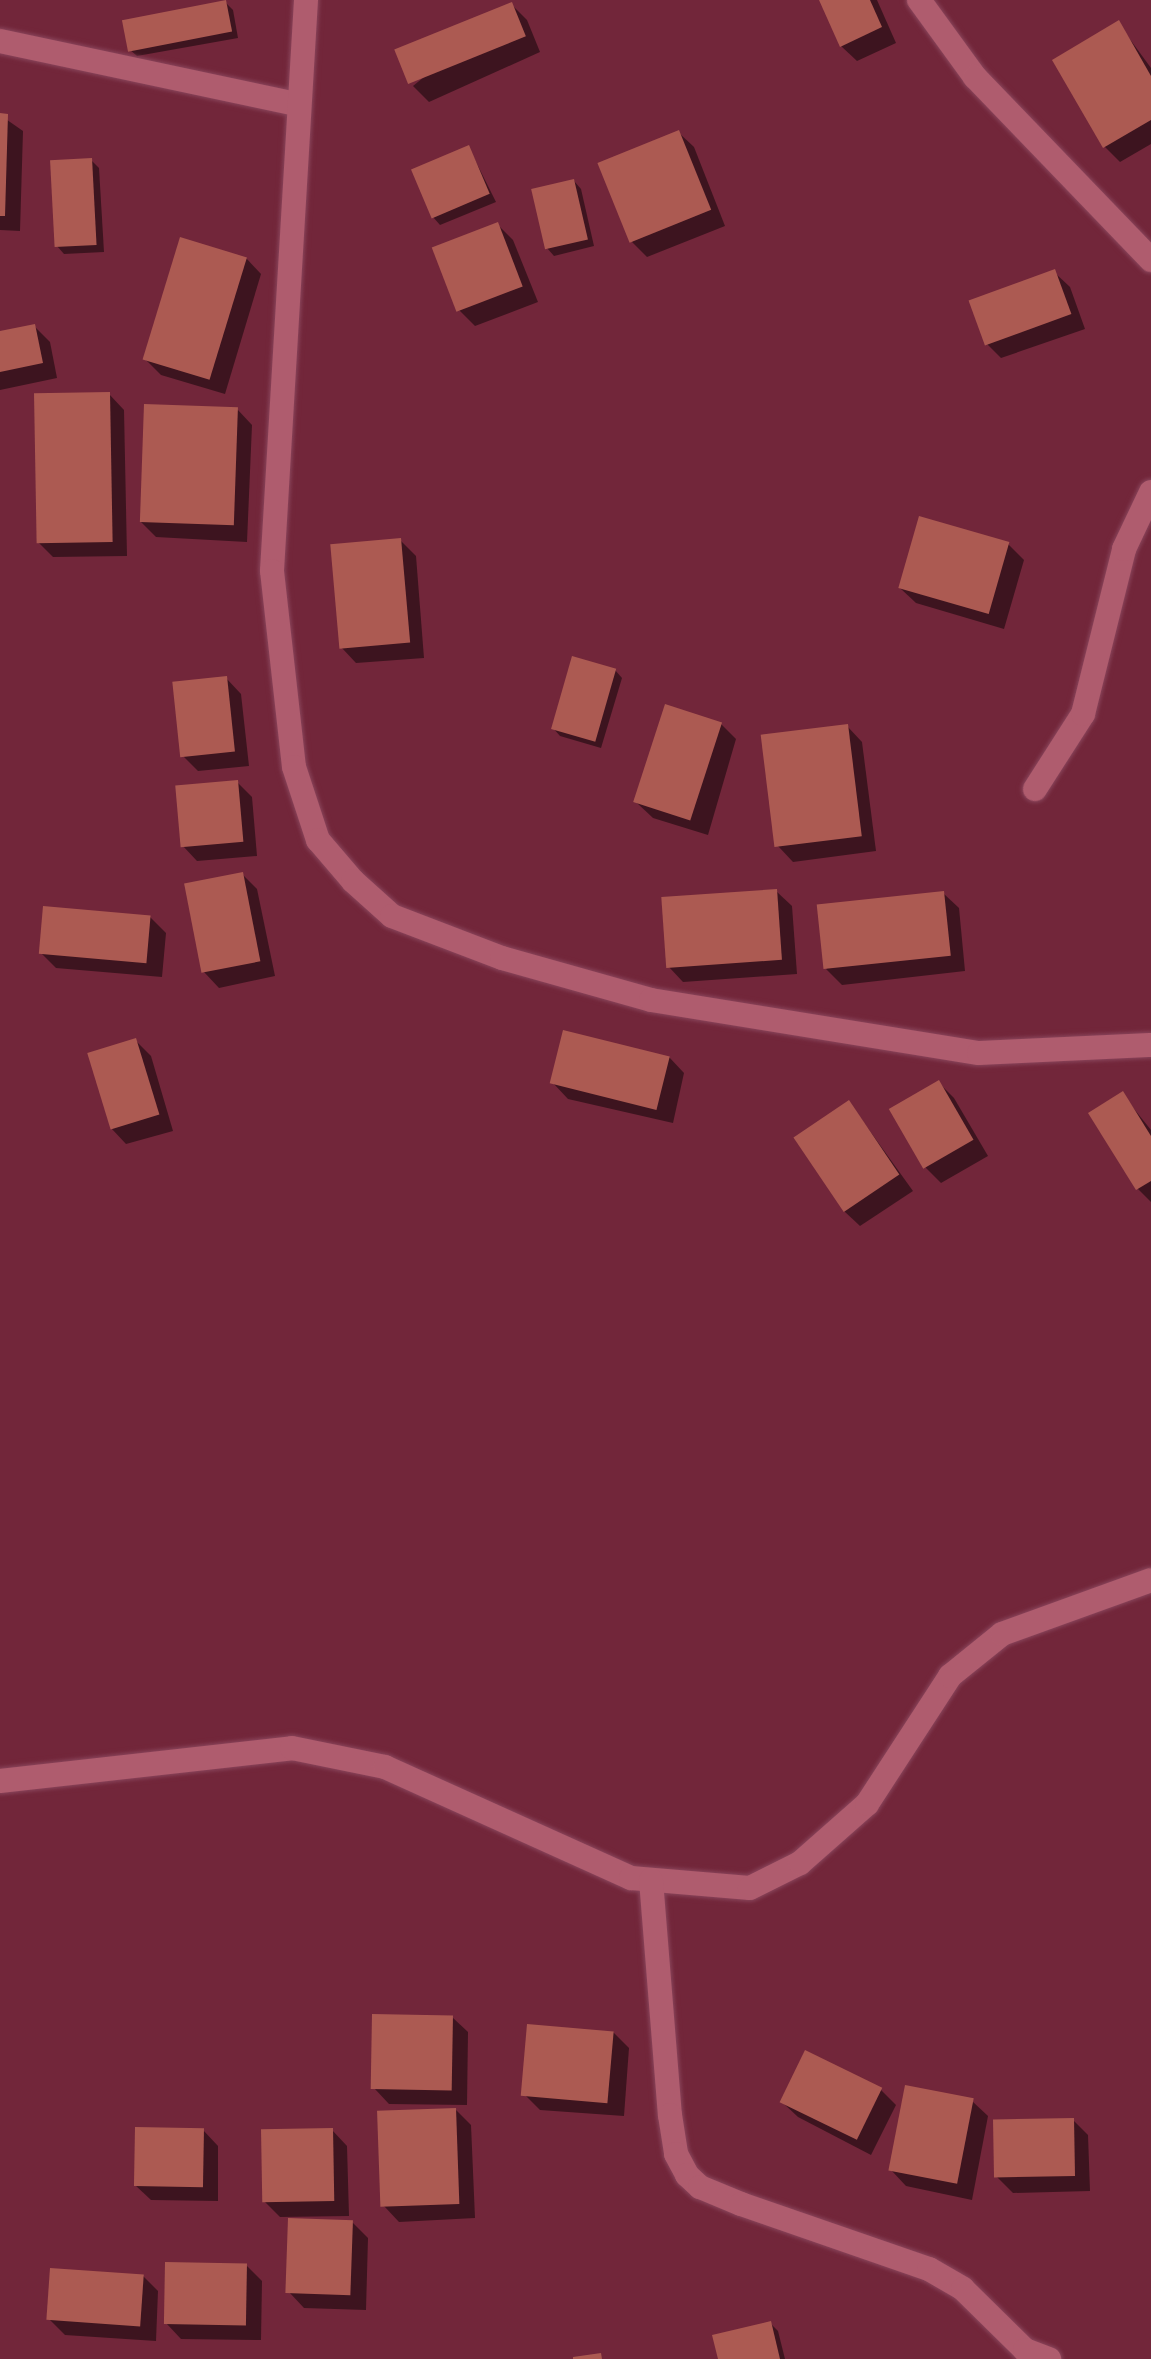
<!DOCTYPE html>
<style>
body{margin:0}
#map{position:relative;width:1151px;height:2359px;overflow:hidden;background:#72263a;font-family:Poppins,sans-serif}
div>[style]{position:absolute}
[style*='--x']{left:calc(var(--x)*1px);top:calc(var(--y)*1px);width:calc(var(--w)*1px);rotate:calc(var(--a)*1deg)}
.shadow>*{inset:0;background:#0007}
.building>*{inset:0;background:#ac5a52;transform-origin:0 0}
.roads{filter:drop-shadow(0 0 2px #89455b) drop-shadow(0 0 2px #89455b)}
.minor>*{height:24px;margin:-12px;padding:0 12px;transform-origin:12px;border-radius:12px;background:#af5c6e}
.tertiary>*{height:24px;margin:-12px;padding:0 12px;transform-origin:12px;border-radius:12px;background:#af5c6e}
span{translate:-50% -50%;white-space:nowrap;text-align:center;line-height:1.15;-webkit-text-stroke:6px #411f26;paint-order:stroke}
</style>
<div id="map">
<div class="shadow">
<i style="clip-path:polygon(821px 0,877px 0,896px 43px,857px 61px,841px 46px)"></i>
<i style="clip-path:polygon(225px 2px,233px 10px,238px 38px,137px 56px,129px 49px)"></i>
<i style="clip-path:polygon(512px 5px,527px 20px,540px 52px,429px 102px,413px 86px)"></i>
<i style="clip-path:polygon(1118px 23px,1151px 68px,1151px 144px,1120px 162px,1105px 147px,1054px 61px)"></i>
<i style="clip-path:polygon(0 115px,23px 131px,20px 231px,0 230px)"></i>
<i style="clip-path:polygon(678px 132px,694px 147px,725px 226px,647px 257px,632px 242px)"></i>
<i style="clip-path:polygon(469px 148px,496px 202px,440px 225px,433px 217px)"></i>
<i style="clip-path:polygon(92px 161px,99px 168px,104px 252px,64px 254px,57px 246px)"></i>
<i style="clip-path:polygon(574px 181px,581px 189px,594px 246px,554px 256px,547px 248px)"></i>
<i style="clip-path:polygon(498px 225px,513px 240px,538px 302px,475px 326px,459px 310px)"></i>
<i style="clip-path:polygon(246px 258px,261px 274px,225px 394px,161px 375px,146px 360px)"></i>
<i style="clip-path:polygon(1054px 272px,1070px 287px,1085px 329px,1001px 358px,986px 343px)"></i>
<i style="clip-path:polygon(34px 326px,50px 342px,57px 378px,0 390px,0 333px)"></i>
<i style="clip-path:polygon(109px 394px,124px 410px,127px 556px,53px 557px,38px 542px)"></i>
<i style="clip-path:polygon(237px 409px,252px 425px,247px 542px,156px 537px,140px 521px)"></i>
<i style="clip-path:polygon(400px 540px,416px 556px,424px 658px,356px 663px,341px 647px)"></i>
<i style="clip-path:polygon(1008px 544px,1024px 560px,1004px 629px,916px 603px,900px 588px)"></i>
<i style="clip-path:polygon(615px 670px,622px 678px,601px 748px,560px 736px,553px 728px)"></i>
<i style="clip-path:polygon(226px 678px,241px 694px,249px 766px,198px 771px,182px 755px)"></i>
<i style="clip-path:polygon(721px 724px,736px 739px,708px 835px,653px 818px,637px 803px)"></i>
<i style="clip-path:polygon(847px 726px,862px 742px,876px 851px,793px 862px,778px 846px)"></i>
<i style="clip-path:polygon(237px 782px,252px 797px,257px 856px,197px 861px,182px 845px)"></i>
<i style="clip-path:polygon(242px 874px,257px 889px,275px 976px,219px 988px,204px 972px)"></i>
<i style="clip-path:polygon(776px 891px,792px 906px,797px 974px,683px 982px,668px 966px)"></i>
<i style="clip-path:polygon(943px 893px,959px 908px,965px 971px,842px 985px,826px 969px)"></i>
<i style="clip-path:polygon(150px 917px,166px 933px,162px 977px,56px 968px,41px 953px)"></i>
<i style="clip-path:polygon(135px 1040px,151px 1056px,173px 1131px,126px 1144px,111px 1128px)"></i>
<i style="clip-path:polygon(669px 1057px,684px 1073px,673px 1123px,568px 1099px,553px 1083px)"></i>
<i style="clip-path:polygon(939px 1083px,954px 1098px,988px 1156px,941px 1183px,926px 1168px,892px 1110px)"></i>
<i style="clip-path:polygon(1122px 1094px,1151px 1130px,1151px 1202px,1138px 1189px)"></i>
<i style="clip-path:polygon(849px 1102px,913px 1191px,860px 1226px,844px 1211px)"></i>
<i style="clip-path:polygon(452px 2017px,468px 2032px,467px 2105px,389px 2104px,374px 2088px)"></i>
<i style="clip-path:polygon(613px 2032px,629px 2048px,624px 2116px,540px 2110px,525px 2095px)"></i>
<i style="clip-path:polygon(881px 2090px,896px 2105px,871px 2155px,798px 2117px,782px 2102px)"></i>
<i style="clip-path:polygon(972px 2101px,988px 2116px,972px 2200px,906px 2186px,891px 2170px)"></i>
<i style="clip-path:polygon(456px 2110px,471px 2125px,475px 2218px,399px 2222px,384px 2206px)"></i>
<i style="clip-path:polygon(1073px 2120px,1088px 2135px,1090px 2191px,1013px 2193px,997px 2177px)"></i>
<i style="clip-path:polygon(203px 2130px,218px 2146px,218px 2201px,151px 2200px,135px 2185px)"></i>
<i style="clip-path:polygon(332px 2130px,347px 2146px,349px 2216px,280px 2217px,264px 2201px)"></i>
<i style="clip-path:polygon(352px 2222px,368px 2238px,366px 2310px,304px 2308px,289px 2292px)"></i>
<i style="clip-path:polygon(246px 2265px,262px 2281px,261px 2340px,181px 2339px,166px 2323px)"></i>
<i style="clip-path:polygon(143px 2276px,158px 2291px,156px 2341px,65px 2335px,49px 2319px)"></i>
<i style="clip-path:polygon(771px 2324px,778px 2331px,785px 2359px,720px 2359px)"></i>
</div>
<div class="building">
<i style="left:226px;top:0;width:32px;height:106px;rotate:79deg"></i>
<i style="clip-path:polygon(819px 0,870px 0,882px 27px,840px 47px)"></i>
<i style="left:512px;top:2px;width:37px;height:127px;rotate:68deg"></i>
<i style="clip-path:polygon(1119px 20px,1151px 76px,1151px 120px,1103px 148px,1052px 60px)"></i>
<i style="clip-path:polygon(0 113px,8px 114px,5px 216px,0 216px)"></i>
<i style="left:679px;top:130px;width:86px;height:88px;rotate:68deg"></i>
<i style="left:469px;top:145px;width:53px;height:63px;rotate:67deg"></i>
<i style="left:92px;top:158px;width:87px;height:42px;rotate:87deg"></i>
<i style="left:574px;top:179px;width:62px;height:44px;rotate:77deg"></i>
<i style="left:498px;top:222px;width:69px;height:71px;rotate:69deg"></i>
<i style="left:180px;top:237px;width:70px;height:128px;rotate:17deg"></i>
<i style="left:1055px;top:269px;width:48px;height:92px;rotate:70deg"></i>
<i style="clip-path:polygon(35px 324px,43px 363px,0 372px,0 331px)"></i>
<i style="left:110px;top:392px;width:150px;height:76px;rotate:89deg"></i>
<i style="left:144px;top:404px;width:94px;height:118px;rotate:2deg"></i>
<i style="left:919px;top:516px;width:94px;height:75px;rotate:16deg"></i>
<i style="left:401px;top:538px;width:105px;height:71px;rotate:85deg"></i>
<i style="left:572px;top:656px;width:46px;height:76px;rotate:16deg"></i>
<i style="left:227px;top:676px;width:76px;height:55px;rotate:84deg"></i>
<i style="left:665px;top:704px;width:60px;height:103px;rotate:18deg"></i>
<i style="left:848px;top:724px;width:113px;height:88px;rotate:83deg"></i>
<i style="left:238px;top:780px;width:62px;height:63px;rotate:85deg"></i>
<i style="left:243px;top:872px;width:91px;height:60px;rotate:79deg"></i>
<i style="left:777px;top:889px;width:71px;height:116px;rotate:86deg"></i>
<i style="left:944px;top:891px;width:65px;height:128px;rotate:84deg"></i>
<i style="left:43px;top:906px;width:108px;height:48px;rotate:5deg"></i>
<i style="left:563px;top:1030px;width:110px;height:55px;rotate:14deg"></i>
<i style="left:136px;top:1038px;width:80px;height:51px;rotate:73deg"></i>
<i style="left:939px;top:1080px;width:69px;height:58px;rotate:60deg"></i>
<i style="clip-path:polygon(1123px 1091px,1151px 1136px,1151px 1181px,1136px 1190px,1088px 1113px)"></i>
<i style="left:849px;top:1100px;width:90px;height:67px;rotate:56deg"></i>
<i style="left:372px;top:2014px;width:81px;height:75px;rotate:1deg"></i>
<i style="left:527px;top:2024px;width:87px;height:72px;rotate:5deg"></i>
<i style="left:805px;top:2050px;width:86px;height:58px;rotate:26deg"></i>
<i style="left:905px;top:2085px;width:70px;height:87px;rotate:11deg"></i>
<i style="left:456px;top:2108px;width:96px;height:79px;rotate:88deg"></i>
<i style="left:1074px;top:2118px;width:58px;height:81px;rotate:89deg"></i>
<i style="left:135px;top:2127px;width:69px;height:59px;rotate:1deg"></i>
<i style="left:333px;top:2128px;width:73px;height:72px;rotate:89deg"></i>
<i style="left:288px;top:2218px;width:65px;height:75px;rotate:2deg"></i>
<i style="left:165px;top:2262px;width:82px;height:62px;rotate:1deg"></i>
<i style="left:50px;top:2268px;width:94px;height:52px;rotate:4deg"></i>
<i style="clip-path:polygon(771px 2321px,780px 2359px,718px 2359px,712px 2335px)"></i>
<i style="clip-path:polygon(601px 2353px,602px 2359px,573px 2359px,573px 2357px)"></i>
</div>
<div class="roads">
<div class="minor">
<i style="--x:919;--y:0;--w:95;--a:54"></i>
<i style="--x:975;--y:77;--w:254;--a:46.1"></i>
<i style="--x:0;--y:41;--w:304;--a:12"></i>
<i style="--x:1035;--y:789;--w:89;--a:-57.4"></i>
<i style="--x:1083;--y:714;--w:170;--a:-76"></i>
<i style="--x:1124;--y:549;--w:63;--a:-64.7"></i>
<i style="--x:0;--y:1781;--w:294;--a:-6.4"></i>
<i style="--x:292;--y:1748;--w:95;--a:11.5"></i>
<i style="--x:385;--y:1767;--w:270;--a:24.3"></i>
<i style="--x:631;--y:1878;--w:119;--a:4.8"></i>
<i style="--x:750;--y:1888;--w:56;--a:-26.6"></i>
<i style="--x:800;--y:1863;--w:89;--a:-41.4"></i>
<i style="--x:867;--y:1804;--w:153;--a:-57"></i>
<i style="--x:950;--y:1676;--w:67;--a:-38.9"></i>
<i style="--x:1002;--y:1634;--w:158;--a:-19.9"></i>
<i style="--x:651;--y:1880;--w:236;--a:85.4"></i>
<i style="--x:670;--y:2115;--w:39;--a:81"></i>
<i style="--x:676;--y:2154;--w:24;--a:62"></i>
<i style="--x:687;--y:2175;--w:18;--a:43"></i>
<i style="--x:700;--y:2187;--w:44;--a:22.5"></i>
<i style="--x:741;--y:2204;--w:199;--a:19.1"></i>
<i style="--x:929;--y:2269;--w:39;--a:30"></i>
<i style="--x:963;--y:2289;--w:87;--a:44.5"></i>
<i style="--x:1025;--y:2350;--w:26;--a:21"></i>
</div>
<div class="tertiary">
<i style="--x:306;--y:0;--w:572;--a:93.41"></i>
<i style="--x:272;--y:571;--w:197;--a:83.6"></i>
<i style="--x:294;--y:767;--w:77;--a:71.8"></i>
<i style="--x:318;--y:840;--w:54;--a:49.5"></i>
<i style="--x:353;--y:881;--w:52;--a:41.9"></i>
<i style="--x:392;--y:916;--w:118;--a:20.9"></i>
<i style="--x:502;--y:958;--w:155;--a:15.7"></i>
<i style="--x:651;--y:1000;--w:332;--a:9.2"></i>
<i style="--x:979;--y:1053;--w:172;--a:-2.7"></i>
</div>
</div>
</div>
